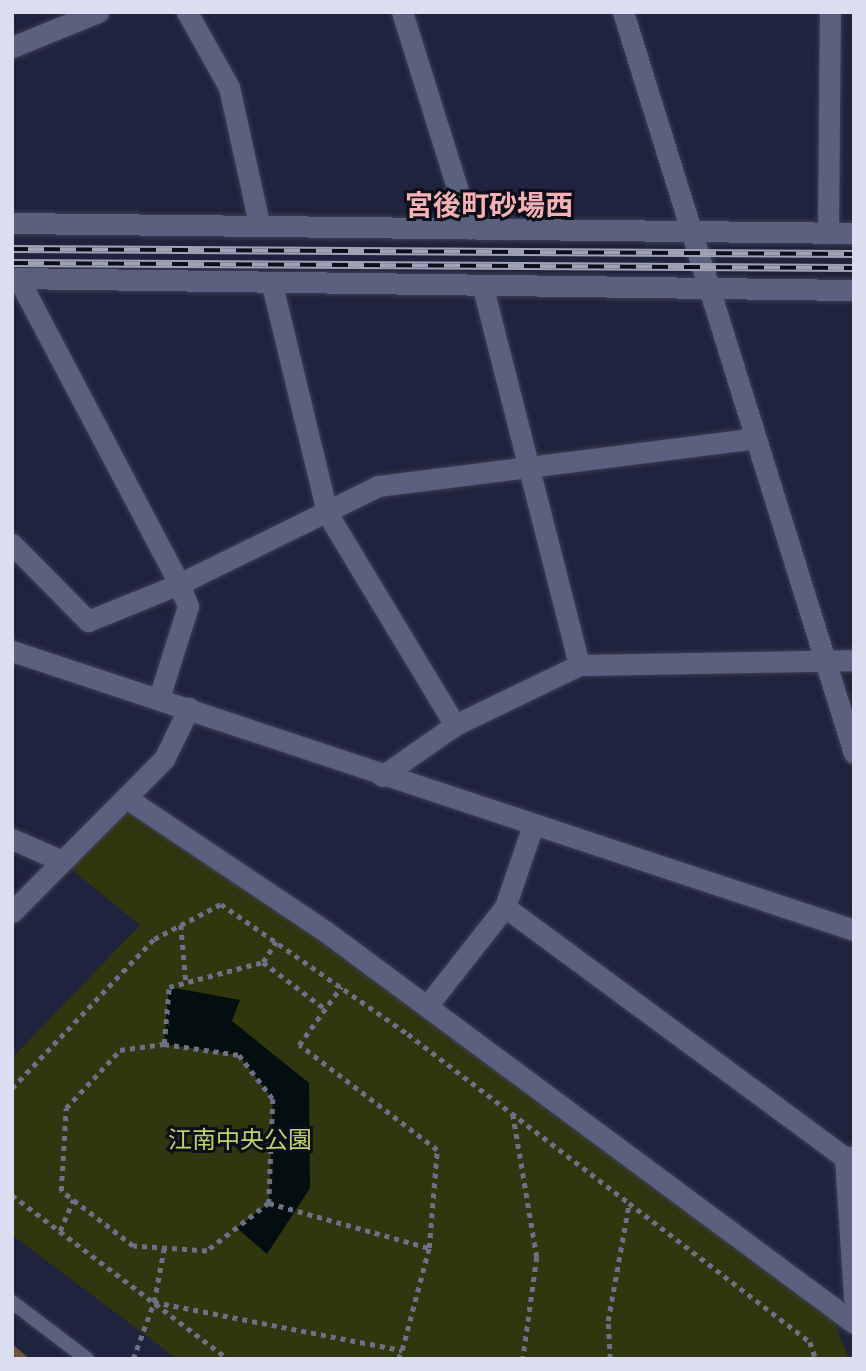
<!DOCTYPE html>
<meta charset="utf-8">
<style>
body{margin:0}
#map{position:relative;width:866px;height:1371px;overflow:hidden;background:#20233d;font-family:Overpass,"Noto Sans JP",sans-serif}
div>[style]{position:absolute}
[style*='--x']{left:calc(var(--x)*1px);top:calc(var(--y)*1px);width:calc(var(--w)*1px);rotate:calc(var(--a)*1deg)}
.green>*{inset:0;background:#30360d}
.water>*{inset:0;background:#020e10}
.building>*{inset:0;background:#6f513e}
.path>*{height:4.5px;margin-top:-2.25px;transform-origin:0;background:repeating-linear-gradient(90deg,#6d7087 0 5px,transparent 0 10px)}
.roads{filter:drop-shadow(0 0 2px #3c3e54) drop-shadow(0 0 2px #3c3e54)}
.service>*{height:14px;margin:-7px;padding:0 7px;transform-origin:7px;border-radius:7px;background:#5b607e}
.minor>*{height:21px;margin:-10.5px;padding:0 10.5px;transform-origin:10.5px;border-radius:10.5px;background:#5b607e}
.tertiary>*{height:21px;margin:-10.5px;padding:0 10.5px;transform-origin:10.5px;border-radius:10.5px;background:#5b607e}
.rail>*{height:8px;margin-top:-4px;transform-origin:0;background:repeating-linear-gradient(90deg,#0c0e19 0 16px,#9fa2b7 0 32px);box-sizing:border-box;border-block:2px solid #9fa2b7}
span{translate:-50% -50%;white-space:nowrap;text-align:center;line-height:1.15;-webkit-text-stroke:6px #0c0e19;paint-order:stroke}
.park-label{font-size:24px;color:#c0d369}
.quarter-label{font-size:28px;color:#f5b1b3;font-weight:700}
.frame{position:absolute;inset:0;border:14px solid #dbdef0;pointer-events:none}
</style>
<div id="map">
<div class="green">
<i style="clip-path:polygon(128px 799px,834px 1321px,849px 1359px,177px 1359px,12px 1235px,12px 1058px,140px 925px,60px 860px)"></i>
</div>
<div class="water">
<i style="clip-path:polygon(169px 987px,240px 1000px,232px 1021px,309px 1083px,310px 1188px,267px 1254px,237px 1228px,269px 1203px,273px 1099px,239px 1055px,164px 1044px)"></i>
</div>
<div class="building">
<i style="clip-path:polygon(12px 1344px,30px 1359px,12px 1359px)"></i>
</div>
<div class="path">
<i style="--x:181;--y:925;--w:57;--a:85"></i>
<i style="--x:263;--y:962;--w:24;--a:-57"></i>
<i style="--x:164;--y:1044;--w:76;--a:8.3"></i>
<i style="--x:239;--y:1055;--w:56;--a:52.3"></i>
<i style="--x:273;--y:1099;--w:104;--a:92.2"></i>
<i style="--x:269;--y:1203;--w:78;--a:142.3"></i>
<i style="--x:207;--y:1251;--w:74;--a:-176.1"></i>
<i style="--x:133;--y:1246;--w:91;--a:-142.6"></i>
<i style="--x:61;--y:1191;--w:83;--a:-86.6"></i>
<i style="--x:66;--y:1108;--w:79;--a:-47"></i>
<i style="--x:120;--y:1050;--w:44;--a:-7.8"></i>
<i style="--x:164;--y:1044;--w:57;--a:-85"></i>
<i style="--x:169;--y:987;--w:97;--a:-14.9"></i>
<i style="--x:263;--y:962;--w:78;--a:37.2"></i>
<i style="--x:12;--y:1088;--w:206;--a:-46.4"></i>
<i style="--x:154;--y:939;--w:76;--a:-27.6"></i>
<i style="--x:221;--y:904;--w:228;--a:34.8"></i>
<i style="--x:408;--y:1034;--w:278;--a:37.4"></i>
<i style="--x:629;--y:1203;--w:228;--a:37.5"></i>
<i style="--x:810;--y:1342;--w:18;--a:71"></i>
<i style="--x:513;--y:1114;--w:145;--a:80.5"></i>
<i style="--x:537;--y:1257;--w:103;--a:97.8"></i>
<i style="--x:12;--y:1195;--w:271;--a:37.2"></i>
<i style="--x:269;--y:1203;--w:166;--a:15.7"></i>
<i style="--x:60;--y:1231;--w:34;--a:-67"></i>
<i style="--x:154;--y:1302;--w:253;--a:11"></i>
<i style="--x:402;--y:1350;--w:106;--a:-75.2"></i>
<i style="--x:429;--y:1248;--w:98;--a:-85.3"></i>
<i style="--x:437;--y:1150;--w:173;--a:-142.7"></i>
<i style="--x:299;--y:1045;--w:72;--a:-54.1"></i>
<i style="--x:133;--y:1359;--w:61;--a:-69.8"></i>
<i style="--x:154;--y:1302;--w:55;--a:-79.5"></i>
<i style="--x:398;--y:1359;--w:10;--a:-66"></i>
<i style="--x:610;--y:1359;--w:38;--a:-93"></i>
<i style="--x:608;--y:1321;--w:120;--a:-79.9"></i>
</div>
<div class="roads">
<div class="service">
<i style="--x:12;--y:1302;--w:94;--a:37.2"></i>
</div>
<div class="minor">
<i style="--x:187;--y:12;--w:86;--a:60.8"></i>
<i style="--x:229;--y:87;--w:140;--a:77.6"></i>
<i style="--x:402;--y:12;--w:227;--a:72.6"></i>
<i style="--x:12;--y:47;--w:93;--a:-22.1"></i>
<i style="--x:12;--y:223;--w:842;--a:0.68"></i>
<i style="--x:828;--y:232;--w:220;--a:-89.5"></i>
<i style="--x:12;--y:278;--w:842;--a:0.82"></i>
<i style="--x:18;--y:278;--w:346;--a:62.2"></i>
<i style="--x:179;--y:584;--w:222;--a:-26.2"></i>
<i style="--x:378;--y:486;--w:377;--a:-7.2"></i>
<i style="--x:272;--y:285;--w:235;--a:76.4"></i>
<i style="--x:327;--y:513;--w:248;--a:58.9"></i>
<i style="--x:483;--y:288;--w:389;--a:75.7"></i>
<i style="--x:12;--y:544;--w:108;--a:45.4"></i>
<i style="--x:88;--y:621;--w:98;--a:-22.1"></i>
<i style="--x:179;--y:584;--w:24;--a:68"></i>
<i style="--x:188;--y:606;--w:96;--a:107.5"></i>
<i style="--x:382;--y:776;--w:89;--a:-34.9"></i>
<i style="--x:455;--y:725;--w:138;--a:-25.8"></i>
<i style="--x:579;--y:665;--w:275;--a:-1"></i>
<i style="--x:128;--y:799;--w:237;--a:33.8"></i>
<i style="--x:325;--y:931;--w:658;--a:36.54"></i>
<i style="--x:12;--y:839;--w:52;--a:23.6"></i>
<i style="--x:505;--y:907;--w:423;--a:36.4"></i>
<i style="--x:427;--y:1006;--w:126;--a:-51.8"></i>
<i style="--x:505;--y:907;--w:87;--a:-71.1"></i>
<i style="--x:854;--y:1156;--w:9;--a:167"></i>
<i style="--x:845;--y:1158;--w:140;--a:86.3"></i>
</div>
<div class="tertiary">
<i style="--x:623;--y:12;--w:776;--a:72.69"></i>
<i style="--x:12;--y:651;--w:887;--a:18.33"></i>
<i style="--x:12;--y:912;--w:216;--a:-45.2"></i>
<i style="--x:164;--y:759;--w:57;--a:-63.9"></i>
</div>
</div>
<div class="rail">
<i style="--x:12;--y:249;--w:842;--a:0.34"></i>
<i style="--x:12;--y:263;--w:842;--a:0.34"></i>
</div>
<div class="park-label">
<span style="left:240px;top:1143px">江南中央公園</span>
</div>
<div class="quarter-label">
<span style="left:489px;top:208px">宮後町砂場西</span>
</div>
<div class="frame"></div>
</div>
